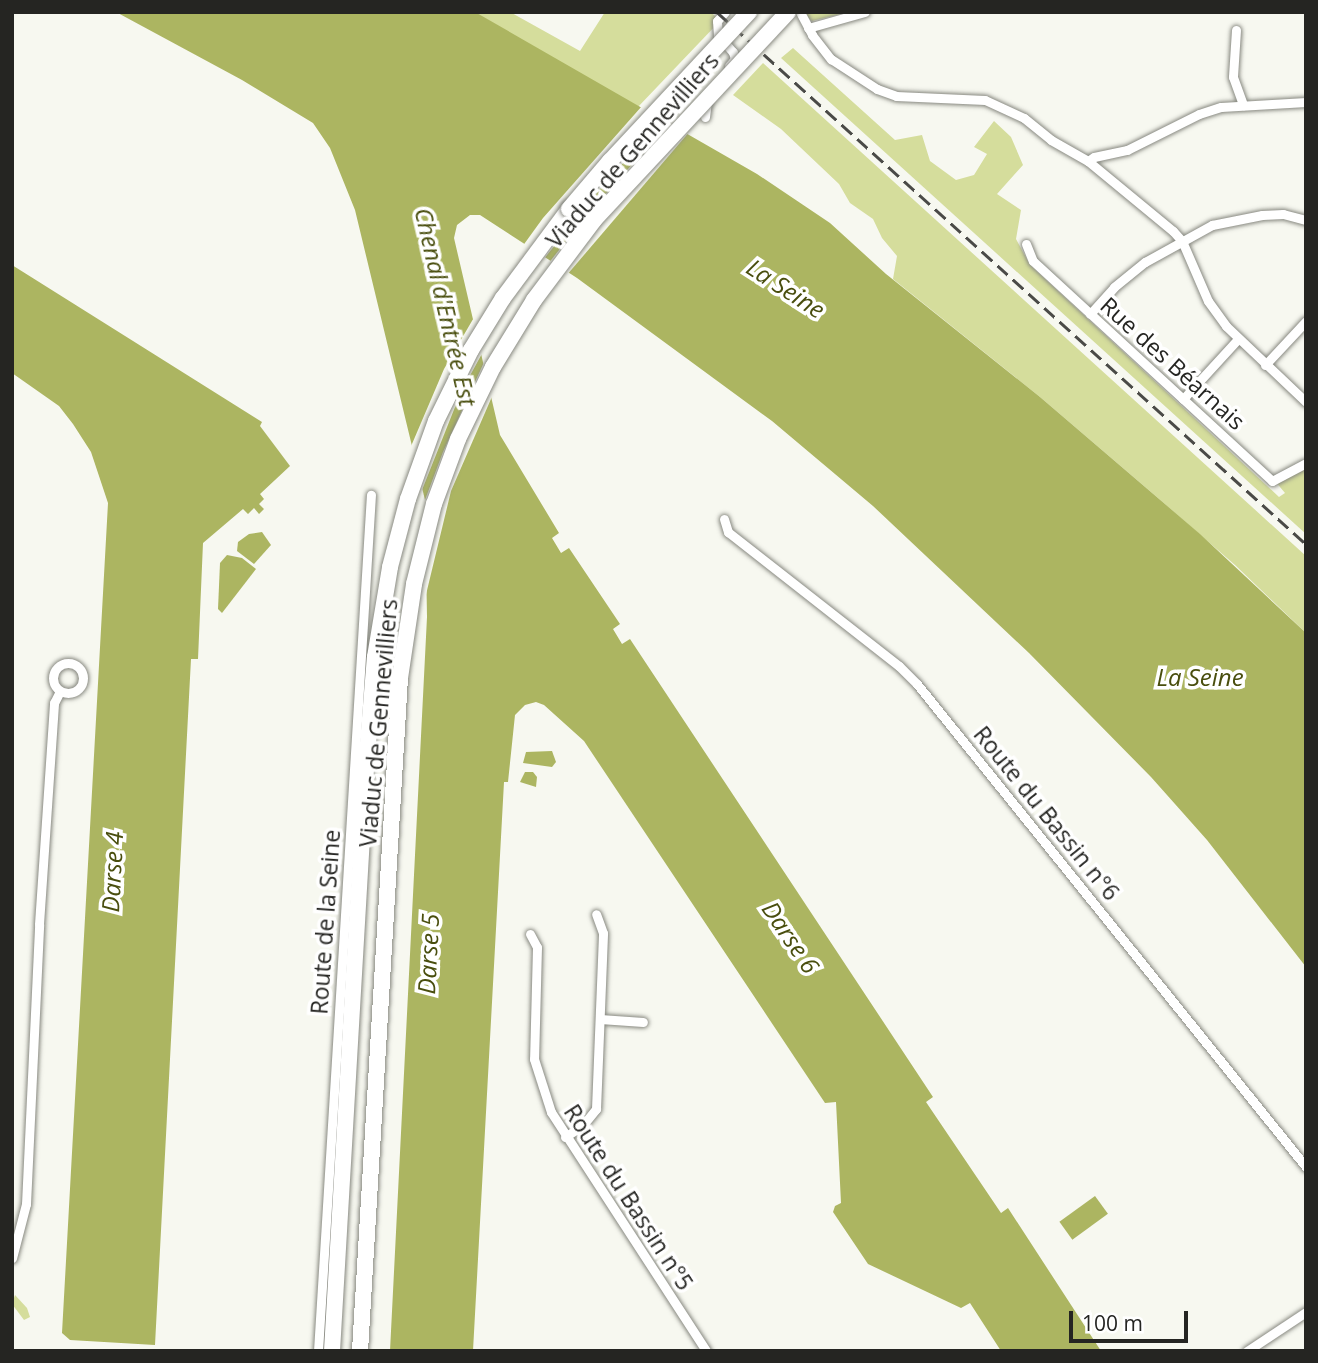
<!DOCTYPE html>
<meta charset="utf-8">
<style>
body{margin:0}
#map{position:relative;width:1318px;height:1363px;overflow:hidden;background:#f7f8f0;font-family:"Open Sans",sans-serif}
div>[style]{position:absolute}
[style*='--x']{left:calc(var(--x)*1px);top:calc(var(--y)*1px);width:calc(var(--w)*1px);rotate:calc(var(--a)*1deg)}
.green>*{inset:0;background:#d5dd9c}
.water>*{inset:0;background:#acb561;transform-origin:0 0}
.pier>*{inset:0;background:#f7f8f0}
.roads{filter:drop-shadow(0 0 2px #888981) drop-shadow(0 0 2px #888981)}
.street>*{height:9px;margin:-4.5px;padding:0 4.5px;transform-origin:4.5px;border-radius:4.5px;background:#fff}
.street>.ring{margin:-4.5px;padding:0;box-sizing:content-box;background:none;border:9px solid #fff;border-radius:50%}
.highway>*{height:16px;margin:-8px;padding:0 8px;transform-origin:8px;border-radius:8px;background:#fff}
.rail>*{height:2.5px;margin-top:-1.25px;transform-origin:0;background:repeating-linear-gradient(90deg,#4a4a47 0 14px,transparent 0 21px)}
.bridges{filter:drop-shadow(0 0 2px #888981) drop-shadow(0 0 2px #888981)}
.highway-bridge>*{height:16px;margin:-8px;padding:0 8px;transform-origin:8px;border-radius:8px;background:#fff}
span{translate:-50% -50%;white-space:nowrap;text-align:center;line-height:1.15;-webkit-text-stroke:7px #fff;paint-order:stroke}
.street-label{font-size:23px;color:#252522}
.water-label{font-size:24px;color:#494e0e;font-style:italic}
.frame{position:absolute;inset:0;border:14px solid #252522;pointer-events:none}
.scale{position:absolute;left:1069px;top:1311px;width:119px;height:32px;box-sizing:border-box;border:4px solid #252522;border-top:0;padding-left:9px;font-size:21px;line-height:24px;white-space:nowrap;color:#252522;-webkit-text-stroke:5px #fff;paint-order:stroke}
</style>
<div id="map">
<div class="green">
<i style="clip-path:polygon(474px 12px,510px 12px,580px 51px,605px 12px,711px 12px,720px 21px,637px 108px)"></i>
<i style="clip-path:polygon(808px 12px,849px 12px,812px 21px,805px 16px)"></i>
<i style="clip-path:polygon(793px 48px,895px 140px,922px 135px,930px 161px,956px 180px,974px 175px,987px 154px,974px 147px,994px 121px,1011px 137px,1023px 165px,997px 194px,1021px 210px,1016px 239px,1030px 265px,1279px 497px,1285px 493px,1275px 481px,1306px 466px,1306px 534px,781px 58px)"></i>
<i style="clip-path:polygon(763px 63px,1306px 556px,1306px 633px,1235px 565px,1158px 498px,1040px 397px,893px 279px,897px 256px,882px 238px,873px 219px,850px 203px,839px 184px,781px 129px,733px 95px)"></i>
<i style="clip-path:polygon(15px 1295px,27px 1308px,30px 1317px,24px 1320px,12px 1304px)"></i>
</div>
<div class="water">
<i style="clip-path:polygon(116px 12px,475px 12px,757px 174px,830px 223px,886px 274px,1040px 397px,1200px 534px,1306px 633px,1306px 967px,1207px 840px,1151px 777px,1029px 653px,873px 506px,772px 421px,577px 278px,480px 215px,470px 215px,457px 225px,454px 238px,500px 435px,559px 533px,552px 538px,561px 553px,569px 548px,620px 624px,613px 629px,622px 644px,630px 639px,933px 1097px,926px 1102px,1001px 1213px,1008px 1208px,1101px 1351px,1001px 1351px,970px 1303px,961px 1308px,868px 1264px,833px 1212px,835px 1206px,841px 1203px,836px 1102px,825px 1103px,584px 741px,544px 705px,536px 702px,525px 705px,515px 715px,508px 782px,504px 782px,473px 1351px,390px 1351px,427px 617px,425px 500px,355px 210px,330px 148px,313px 123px,242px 80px)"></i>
<i style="clip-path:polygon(12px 265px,262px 422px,260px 426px,290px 466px,260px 494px,264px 499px,259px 504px,264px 509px,259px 514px,254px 508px,248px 514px,243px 509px,203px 543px,198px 659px,191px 659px,155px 1345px,70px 1340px,62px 1333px,108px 503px,91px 452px,73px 424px,59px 406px,12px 373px)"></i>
<i style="clip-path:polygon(262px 532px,271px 545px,254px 564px,237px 551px,238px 542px,249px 534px)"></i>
<i style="clip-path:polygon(227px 555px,242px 558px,256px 569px,222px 613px,218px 609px,220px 563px)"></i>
<i style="clip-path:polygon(552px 751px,556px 762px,552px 767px,523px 763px,526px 752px)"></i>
<i style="clip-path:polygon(525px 772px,533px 772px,537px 777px,536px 787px,520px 782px)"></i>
<i style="left:1095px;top:1196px;width:22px;height:44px;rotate:54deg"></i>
</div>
<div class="pier">
<i style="clip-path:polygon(642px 106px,664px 118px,604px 184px,543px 260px,522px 247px,543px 218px)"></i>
<i style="clip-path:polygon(671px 121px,690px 131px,566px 276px,548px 264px,586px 216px)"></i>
<i style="clip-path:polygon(476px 314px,484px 350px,461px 392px,420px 495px,409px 451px,444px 369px)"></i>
<i style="clip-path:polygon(486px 358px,494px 392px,451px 491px,423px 607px,421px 514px,425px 500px,443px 452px)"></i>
</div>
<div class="roads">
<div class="street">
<i style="--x:725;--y:12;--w:12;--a:132"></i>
<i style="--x:717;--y:21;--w:14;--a:86"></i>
<i style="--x:718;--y:35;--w:23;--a:49"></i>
<i style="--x:733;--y:52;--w:7;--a:74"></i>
<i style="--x:735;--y:59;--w:9;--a:131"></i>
<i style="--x:800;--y:12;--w:26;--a:62"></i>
<i style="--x:812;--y:35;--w:31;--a:52"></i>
<i style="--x:831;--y:59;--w:55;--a:33.1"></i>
<i style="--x:877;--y:89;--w:20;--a:20"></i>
<i style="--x:896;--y:96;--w:89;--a:2.6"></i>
<i style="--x:985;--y:100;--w:43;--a:24.8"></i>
<i style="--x:1024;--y:118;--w:35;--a:39"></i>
<i style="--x:1051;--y:140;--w:43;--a:29.6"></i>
<i style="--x:1088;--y:161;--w:110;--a:39.5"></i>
<i style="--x:1173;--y:231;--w:13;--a:48"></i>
<i style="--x:1182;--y:241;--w:65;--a:66.6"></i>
<i style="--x:1208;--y:301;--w:31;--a:54"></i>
<i style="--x:1226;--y:326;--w:110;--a:43.5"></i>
<i style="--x:808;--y:28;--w:59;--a:-15.7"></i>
<i style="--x:1236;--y:30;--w:47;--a:93.7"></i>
<i style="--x:1233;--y:77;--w:30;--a:70"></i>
<i style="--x:705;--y:117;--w:16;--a:-83"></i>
<i style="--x:1088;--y:161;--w:7;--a:-34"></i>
<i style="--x:1094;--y:157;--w:34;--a:-12"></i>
<i style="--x:1127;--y:150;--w:80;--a:-26.6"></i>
<i style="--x:1199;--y:114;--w:23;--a:-18"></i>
<i style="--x:1221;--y:107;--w:85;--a:-3.4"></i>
<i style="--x:1026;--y:244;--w:18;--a:68"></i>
<i style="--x:1033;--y:261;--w:325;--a:42.6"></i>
<i style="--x:1272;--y:481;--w:38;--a:-28"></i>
<i style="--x:1090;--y:314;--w:36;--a:-48"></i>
<i style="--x:1114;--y:287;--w:40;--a:-39"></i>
<i style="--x:1145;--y:262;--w:77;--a:-28.9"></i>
<i style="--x:1212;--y:225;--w:51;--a:-11.3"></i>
<i style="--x:1262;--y:215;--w:21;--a:-3"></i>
<i style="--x:1283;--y:214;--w:24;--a:15"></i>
<i style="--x:1265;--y:365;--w:60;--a:-47"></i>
<i style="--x:1183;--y:399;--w:81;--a:-47.5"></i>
<i style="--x:724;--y:519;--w:14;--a:73"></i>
<i style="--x:728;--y:532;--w:217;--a:38.1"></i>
<i style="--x:899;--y:666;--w:25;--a:45"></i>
<i style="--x:917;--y:684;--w:620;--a:51.15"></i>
<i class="ring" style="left:53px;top:663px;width:21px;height:21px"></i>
<i style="--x:530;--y:934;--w:15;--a:62"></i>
<i style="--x:537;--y:947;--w:112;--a:91.5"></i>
<i style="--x:534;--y:1059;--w:56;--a:72.2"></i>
<i style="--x:551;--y:1112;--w:285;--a:57"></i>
<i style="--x:600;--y:1019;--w:43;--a:4"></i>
<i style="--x:565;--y:1137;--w:22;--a:-34"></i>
<i style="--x:583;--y:1125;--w:21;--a:-51"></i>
<i style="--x:596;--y:1109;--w:176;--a:-87.7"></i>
<i style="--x:603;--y:933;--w:20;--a:-110"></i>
<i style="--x:12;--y:1258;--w:56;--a:-75.5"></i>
<i style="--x:26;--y:1204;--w:280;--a:-87.3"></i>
<i style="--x:39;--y:924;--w:222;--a:-86.1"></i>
<i style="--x:54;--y:703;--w:13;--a:-63"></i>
<i style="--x:318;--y:1351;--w:858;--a:-86.46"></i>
<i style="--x:1247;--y:1351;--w:71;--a:-33.5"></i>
</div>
<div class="highway">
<i style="--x:332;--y:1351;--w:584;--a:-86.66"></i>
<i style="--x:366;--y:768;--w:111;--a:-85.4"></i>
<i style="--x:375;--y:657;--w:91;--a:-80.5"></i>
<i style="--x:390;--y:567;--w:70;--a:-75.2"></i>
<i style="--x:408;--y:499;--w:83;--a:-70.3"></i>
<i style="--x:436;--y:421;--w:79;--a:-63.8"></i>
<i style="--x:471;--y:350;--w:61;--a:-58.4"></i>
<i style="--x:503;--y:298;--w:111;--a:-53.4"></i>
</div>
</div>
<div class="rail">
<i style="--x:717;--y:12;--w:794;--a:42.09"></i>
</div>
<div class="bridges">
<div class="highway-bridge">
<i style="--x:569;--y:209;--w:63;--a:-49.5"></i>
<i style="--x:610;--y:161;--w:204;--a:-47"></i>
<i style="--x:360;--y:1351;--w:674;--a:-86.6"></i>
<i style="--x:400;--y:678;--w:95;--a:-81.5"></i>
<i style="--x:414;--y:584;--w:82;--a:-76"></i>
<i style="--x:434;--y:504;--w:69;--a:-69.7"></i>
<i style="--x:458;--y:439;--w:80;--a:-64.1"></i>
<i style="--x:493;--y:367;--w:79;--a:-58.5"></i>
<i style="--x:534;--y:300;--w:100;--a:-53.1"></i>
<i style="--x:594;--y:220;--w:284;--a:-47"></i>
</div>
</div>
<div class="street-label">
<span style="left:632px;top:150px;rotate:-49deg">Viaduc de Gennevilliers</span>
<span style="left:1173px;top:363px;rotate:42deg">Rue des Béarnais</span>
<span style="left:378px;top:723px;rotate:-85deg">Viaduc de Gennevilliers</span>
<span style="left:1047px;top:813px;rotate:51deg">Route du Bassin n°6</span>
<span style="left:325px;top:922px;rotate:-86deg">Route de la Seine</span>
<span style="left:629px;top:1197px;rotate:57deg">Route du Bassin n°5</span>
</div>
<div class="water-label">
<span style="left:786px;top:288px;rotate:33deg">La Seine</span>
<span style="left:446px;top:307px;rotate:77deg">Chenal d'Entrée Est</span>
<span style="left:1200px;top:677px">La Seine</span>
<span style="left:112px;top:872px;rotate:-87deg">Darse 4</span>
<span style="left:791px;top:937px;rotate:56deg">Darse 6</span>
<span style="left:428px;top:954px;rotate:-87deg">Darse 5</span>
</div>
<div class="frame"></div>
<div class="scale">100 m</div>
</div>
